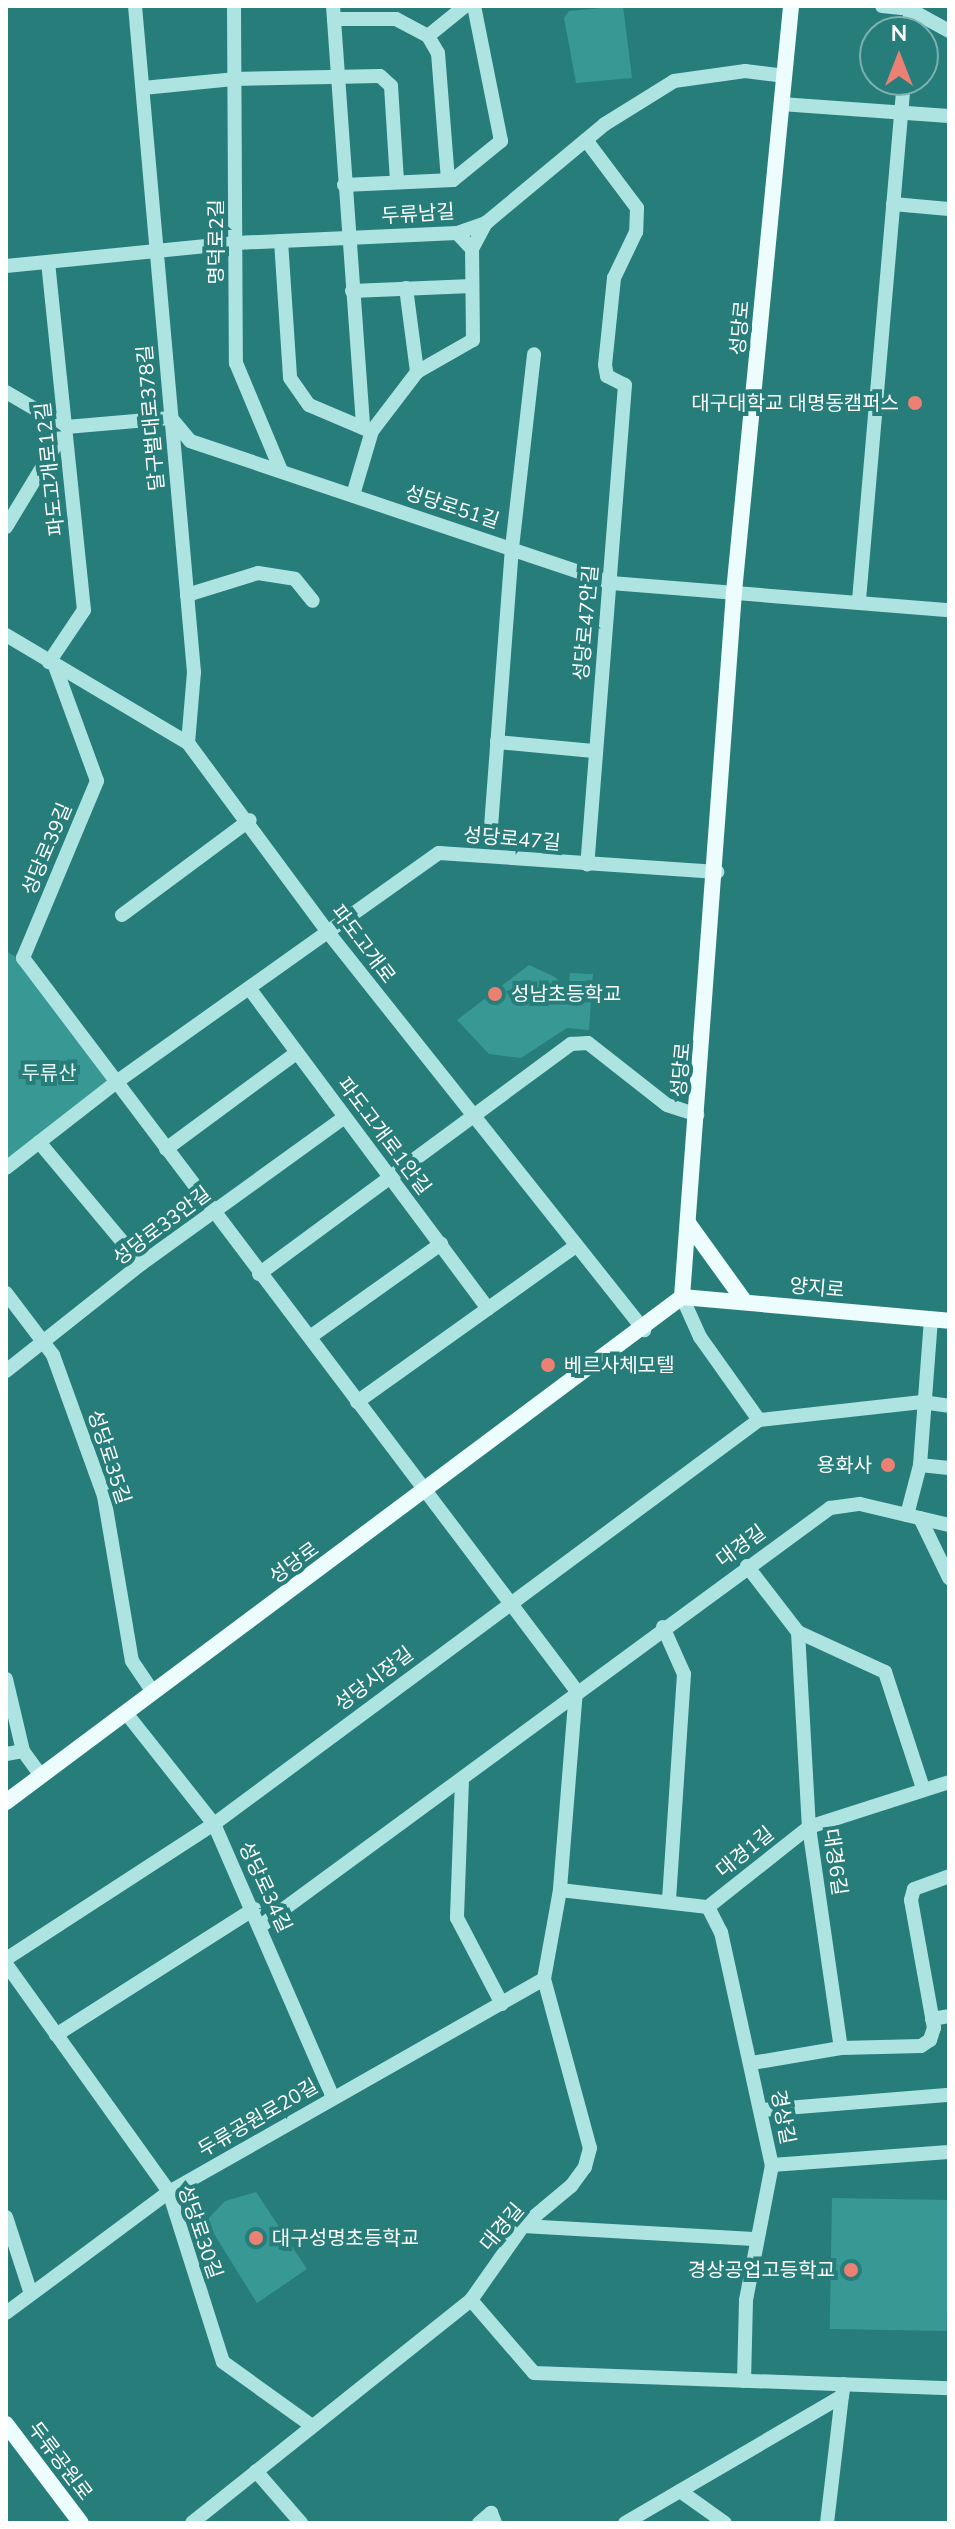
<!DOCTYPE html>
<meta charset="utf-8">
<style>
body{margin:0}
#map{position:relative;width:955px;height:2529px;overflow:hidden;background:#277d7a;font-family:"Nunito Sans","Noto Sans KR",sans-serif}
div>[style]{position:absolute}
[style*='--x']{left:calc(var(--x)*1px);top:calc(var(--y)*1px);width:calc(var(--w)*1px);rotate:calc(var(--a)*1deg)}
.green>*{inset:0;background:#389894;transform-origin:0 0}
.minor>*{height:14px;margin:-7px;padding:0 7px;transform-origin:7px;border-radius:7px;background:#ade4e2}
.major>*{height:16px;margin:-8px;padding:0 8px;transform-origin:8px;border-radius:8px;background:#edfcfd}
.dots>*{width:22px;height:22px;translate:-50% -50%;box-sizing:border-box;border:4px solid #277d7a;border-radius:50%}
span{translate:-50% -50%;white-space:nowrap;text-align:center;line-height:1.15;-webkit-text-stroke:8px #277d7a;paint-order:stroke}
.street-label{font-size:20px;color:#fff}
.poi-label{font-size:20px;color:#fff}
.right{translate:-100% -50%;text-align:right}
.left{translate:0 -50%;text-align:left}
.park-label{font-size:20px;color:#e8faf8}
.frame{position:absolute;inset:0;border:8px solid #fff;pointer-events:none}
.north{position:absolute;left:859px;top:16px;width:80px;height:80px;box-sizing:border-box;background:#277d7a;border:2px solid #7db1af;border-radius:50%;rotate:0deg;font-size:22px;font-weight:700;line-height:32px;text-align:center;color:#fff}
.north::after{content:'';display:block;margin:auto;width:28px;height:36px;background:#ec8173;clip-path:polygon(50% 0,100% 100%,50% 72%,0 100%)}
</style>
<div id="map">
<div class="green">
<i style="clip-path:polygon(623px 6px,632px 78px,576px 83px,564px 18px,569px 11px)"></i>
<i style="clip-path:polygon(6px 951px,19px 959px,109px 1082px,6px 1159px)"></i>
<i style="clip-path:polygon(529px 965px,555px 977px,568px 993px,570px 973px,593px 974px,589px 1030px,567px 1028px,521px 1058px,489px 1054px,457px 1020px)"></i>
<i style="clip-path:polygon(256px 2192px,307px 2269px,257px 2303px,206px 2221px,225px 2201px)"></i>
<i style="left:832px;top:2198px;width:117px;height:131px;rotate:1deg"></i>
</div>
<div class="minor">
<i style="--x:135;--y:6;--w:669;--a:84.94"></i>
<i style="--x:194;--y:672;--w:71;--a:94.8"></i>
<i style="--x:234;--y:6;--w:357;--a:89.7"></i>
<i style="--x:236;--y:363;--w:114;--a:67.3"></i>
<i style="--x:333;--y:6;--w:423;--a:85.9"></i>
<i style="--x:882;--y:6;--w:27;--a:6"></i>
<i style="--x:909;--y:9;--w:46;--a:28.8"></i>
<i style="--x:334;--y:19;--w:62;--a:0"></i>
<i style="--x:396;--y:19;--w:36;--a:28"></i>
<i style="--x:428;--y:36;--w:20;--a:60"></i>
<i style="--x:438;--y:53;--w:127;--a:85.5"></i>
<i style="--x:908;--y:32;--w:26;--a:-83"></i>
<i style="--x:428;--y:36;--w:48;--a:-39"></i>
<i style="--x:143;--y:88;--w:91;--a:-5.6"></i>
<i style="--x:234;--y:79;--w:146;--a:-1.2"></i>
<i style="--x:380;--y:76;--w:15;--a:42"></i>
<i style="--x:391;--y:86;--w:96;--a:86.4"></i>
<i style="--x:781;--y:104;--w:168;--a:4.1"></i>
<i style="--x:586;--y:140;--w:85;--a:53.1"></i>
<i style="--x:637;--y:208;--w:24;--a:92"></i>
<i style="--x:636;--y:232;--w:51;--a:115.6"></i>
<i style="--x:614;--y:278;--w:87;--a:95.9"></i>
<i style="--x:605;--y:365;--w:11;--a:80"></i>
<i style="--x:607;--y:376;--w:20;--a:27"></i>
<i style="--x:625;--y:385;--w:481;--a:94.5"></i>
<i style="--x:344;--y:185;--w:109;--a:-2.6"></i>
<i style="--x:453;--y:180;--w:62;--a:-39.1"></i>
<i style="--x:501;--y:141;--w:138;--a:-101.3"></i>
<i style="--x:893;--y:204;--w:56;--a:5.1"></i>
<i style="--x:457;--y:233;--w:22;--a:47"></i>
<i style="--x:472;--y:249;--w:30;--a:-62"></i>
<i style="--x:281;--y:241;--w:137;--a:86.2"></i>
<i style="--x:290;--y:378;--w:33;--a:55"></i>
<i style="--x:309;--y:405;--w:64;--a:23"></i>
<i style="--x:48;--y:262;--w:350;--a:84.1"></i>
<i style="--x:84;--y:610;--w:63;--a:123.9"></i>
<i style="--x:6;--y:266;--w:231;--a:-5.7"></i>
<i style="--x:236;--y:243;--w:221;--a:-2.6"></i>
<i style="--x:457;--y:233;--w:31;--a:-19"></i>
<i style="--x:486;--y:223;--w:155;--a:-39.8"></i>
<i style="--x:605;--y:124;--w:81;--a:-31.9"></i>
<i style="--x:674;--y:81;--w:72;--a:-8"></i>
<i style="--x:745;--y:71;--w:39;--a:7"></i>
<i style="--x:406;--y:288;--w:85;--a:82.5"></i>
<i style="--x:352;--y:291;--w:120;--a:-2.4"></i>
<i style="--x:6;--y:392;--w:69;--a:30.3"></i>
<i style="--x:66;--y:427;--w:105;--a:-4.9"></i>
<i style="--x:171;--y:418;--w:30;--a:50"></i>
<i style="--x:190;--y:441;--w:444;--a:18.6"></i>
<i style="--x:611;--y:583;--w:339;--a:4.6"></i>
<i style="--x:353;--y:495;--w:67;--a:-73.5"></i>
<i style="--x:372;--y:431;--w:74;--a:-52.7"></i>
<i style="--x:417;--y:372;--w:64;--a:-29.7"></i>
<i style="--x:473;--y:340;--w:91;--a:-90.6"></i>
<i style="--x:6;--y:527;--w:116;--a:-58.8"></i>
<i style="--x:187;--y:595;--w:74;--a:-17.2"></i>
<i style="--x:258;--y:573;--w:37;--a:9"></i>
<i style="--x:295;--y:579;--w:28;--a:51"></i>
<i style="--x:859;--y:600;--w:522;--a:-85.05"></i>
<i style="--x:6;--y:635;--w:212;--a:30.7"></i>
<i style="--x:188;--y:743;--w:234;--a:53.5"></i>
<i style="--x:327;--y:931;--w:510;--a:51.53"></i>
<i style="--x:55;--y:666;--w:122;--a:69.9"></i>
<i style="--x:97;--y:781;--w:192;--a:112.7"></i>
<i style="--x:23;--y:958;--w:917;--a:52.93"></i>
<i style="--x:576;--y:1690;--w:201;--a:94.6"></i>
<i style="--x:560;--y:1890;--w:90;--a:100.2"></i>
<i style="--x:544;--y:1979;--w:175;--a:74.8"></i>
<i style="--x:590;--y:2148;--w:20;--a:105"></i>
<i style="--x:585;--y:2167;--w:24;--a:126"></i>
<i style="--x:571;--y:2186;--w:62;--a:140.2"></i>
<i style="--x:523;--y:2226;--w:90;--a:125.1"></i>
<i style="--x:471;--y:2300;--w:357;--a:141.4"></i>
<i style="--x:497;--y:742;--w:97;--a:5.3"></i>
<i style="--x:490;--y:840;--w:293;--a:-85.7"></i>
<i style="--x:512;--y:548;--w:195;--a:-83.5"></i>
<i style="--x:122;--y:915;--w:159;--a:-36.6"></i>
<i style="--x:249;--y:988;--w:400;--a:53.3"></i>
<i style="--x:39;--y:1142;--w:159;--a:50.1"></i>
<i style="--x:166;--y:1149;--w:160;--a:-36.4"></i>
<i style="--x:6;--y:1168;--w:138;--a:-37.9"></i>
<i style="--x:115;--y:1083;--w:397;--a:-35.4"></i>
<i style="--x:439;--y:853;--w:279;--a:3.9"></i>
<i style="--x:259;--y:1274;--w:388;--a:-36.4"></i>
<i style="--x:571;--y:1044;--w:17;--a:-3"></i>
<i style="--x:588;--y:1043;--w:100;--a:38.1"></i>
<i style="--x:667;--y:1105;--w:32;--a:18"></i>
<i style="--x:6;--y:1293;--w:78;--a:52.8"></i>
<i style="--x:53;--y:1355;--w:150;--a:70.1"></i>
<i style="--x:104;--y:1496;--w:167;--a:80.4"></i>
<i style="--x:132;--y:1661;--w:37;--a:56"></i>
<i style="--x:682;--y:1297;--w:44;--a:65.8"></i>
<i style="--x:700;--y:1337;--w:102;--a:54.6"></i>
<i style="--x:310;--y:1337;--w:161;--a:-35.4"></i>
<i style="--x:6;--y:1371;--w:172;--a:-38.4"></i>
<i style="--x:141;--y:1264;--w:251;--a:-35.8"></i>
<i style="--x:357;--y:1402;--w:267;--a:-35.5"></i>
<i style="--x:920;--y:1465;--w:29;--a:6"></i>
<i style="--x:907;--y:1515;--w:52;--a:-75.4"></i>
<i style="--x:920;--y:1465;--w:146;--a:-85.7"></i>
<i style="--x:920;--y:1518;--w:67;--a:64.2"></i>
<i style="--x:747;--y:1566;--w:83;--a:52.3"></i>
<i style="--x:798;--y:1632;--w:195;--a:86.8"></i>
<i style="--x:809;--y:1827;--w:223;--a:81.8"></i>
<i style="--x:663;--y:1627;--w:51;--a:65.9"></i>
<i style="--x:684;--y:1674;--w:227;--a:93.8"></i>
<i style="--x:798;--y:1632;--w:96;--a:24.7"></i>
<i style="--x:885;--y:1672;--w:122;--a:71.9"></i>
<i style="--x:6;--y:1679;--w:74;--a:76.7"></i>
<i style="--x:23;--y:1751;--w:31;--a:54"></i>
<i style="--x:126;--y:1713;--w:142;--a:51.6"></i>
<i style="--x:214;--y:1824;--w:299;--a:66.5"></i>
<i style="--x:6;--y:1754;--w:17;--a:-10"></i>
<i style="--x:462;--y:1780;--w:138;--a:92.1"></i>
<i style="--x:457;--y:1918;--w:97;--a:62.4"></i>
<i style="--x:560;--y:1890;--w:149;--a:6.6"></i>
<i style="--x:708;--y:1907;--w:129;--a:-38.4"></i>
<i style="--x:809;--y:1827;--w:147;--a:-17.8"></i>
<i style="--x:708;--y:1907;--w:28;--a:63"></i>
<i style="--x:721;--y:1932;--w:239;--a:77.7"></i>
<i style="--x:772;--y:2165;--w:137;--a:100.9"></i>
<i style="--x:746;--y:2300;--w:81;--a:91.4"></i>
<i style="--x:262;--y:1925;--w:705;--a:-36.28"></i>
<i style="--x:830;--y:1508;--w:30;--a:-8"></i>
<i style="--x:860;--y:1504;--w:91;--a:13.3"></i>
<i style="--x:6;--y:1959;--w:248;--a:-33"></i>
<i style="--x:214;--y:1824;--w:678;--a:-36.55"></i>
<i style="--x:759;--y:1420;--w:164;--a:-6.3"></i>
<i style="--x:922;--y:1402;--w:27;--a:8"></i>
<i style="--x:6;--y:1964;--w:280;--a:54.4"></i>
<i style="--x:169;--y:2192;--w:178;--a:72.4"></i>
<i style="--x:223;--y:2362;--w:110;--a:35.7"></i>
<i style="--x:932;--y:2019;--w:17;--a:-10"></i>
<i style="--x:56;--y:2035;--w:235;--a:-32.5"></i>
<i style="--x:752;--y:2063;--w:90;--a:-9.6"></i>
<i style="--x:841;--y:2048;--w:80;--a:-1.4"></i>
<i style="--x:921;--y:2046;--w:11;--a:-34"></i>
<i style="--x:930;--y:2040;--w:13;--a:-72"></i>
<i style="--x:934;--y:2028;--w:130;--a:-100.2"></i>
<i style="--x:911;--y:1900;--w:11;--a:-75"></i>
<i style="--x:914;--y:1889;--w:37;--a:-20"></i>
<i style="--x:761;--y:2110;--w:189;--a:-4.6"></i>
<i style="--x:772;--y:2165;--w:177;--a:-4.2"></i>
<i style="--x:6;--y:2217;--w:81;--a:72"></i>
<i style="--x:523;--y:2226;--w:231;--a:3.2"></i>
<i style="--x:471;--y:2300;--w:96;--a:49.2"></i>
<i style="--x:534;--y:2373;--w:415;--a:2.1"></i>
<i style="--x:6;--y:2313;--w:203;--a:-36.6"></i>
<i style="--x:169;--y:2192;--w:431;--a:-29.6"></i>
<i style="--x:256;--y:2471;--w:69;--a:49.1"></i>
<i style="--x:680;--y:2491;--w:55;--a:35.4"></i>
<i style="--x:479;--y:2523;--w:16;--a:-40"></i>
<i style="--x:491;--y:2513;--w:11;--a:68"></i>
<i style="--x:625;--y:2523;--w:251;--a:-30.3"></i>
<i style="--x:842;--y:2396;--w:12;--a:-81"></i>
<i style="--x:827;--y:2523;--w:128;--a:-83.3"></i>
</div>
<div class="major">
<i style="--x:688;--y:1223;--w:97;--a:54.2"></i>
<i style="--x:682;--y:1297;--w:268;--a:5.1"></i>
<i style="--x:6;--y:1802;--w:844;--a:-36.76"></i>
<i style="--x:682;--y:1297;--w:707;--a:-85.78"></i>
<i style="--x:734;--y:592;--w:589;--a:-84.44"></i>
<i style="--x:6;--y:2424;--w:124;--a:52.9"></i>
</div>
<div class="dots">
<i style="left:915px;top:403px;background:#ec8173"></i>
<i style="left:495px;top:994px;background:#ec8173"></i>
<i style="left:548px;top:1365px;background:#ec8173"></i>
<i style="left:888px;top:1465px;background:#ec8173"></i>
<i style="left:256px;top:2238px;background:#ec8173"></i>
<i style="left:851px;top:2270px;background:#ec8173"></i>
</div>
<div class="street-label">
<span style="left:418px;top:214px;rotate:-4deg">두류남길</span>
<span style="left:216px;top:242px;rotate:-90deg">명덕로2길</span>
<span style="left:740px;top:328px;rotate:-85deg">성당로</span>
<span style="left:151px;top:418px;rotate:-95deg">달구벌대로378길</span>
<span style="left:50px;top:469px;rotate:-96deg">파도고개로12길</span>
<span style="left:452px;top:507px;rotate:18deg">성당로51길</span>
<span style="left:586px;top:623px;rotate:-85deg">성당로47안길</span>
<span style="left:512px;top:839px;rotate:5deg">성당로47길</span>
<span style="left:47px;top:849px;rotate:-67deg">성당로39길</span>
<span style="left:363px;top:944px;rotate:53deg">파도고개로</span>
<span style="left:681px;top:1070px;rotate:-85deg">성당로</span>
<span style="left:384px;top:1136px;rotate:53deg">파도고개로1안길</span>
<span style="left:162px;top:1226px;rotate:-37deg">성당로33안길</span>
<span style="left:817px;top:1288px;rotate:5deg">양지로</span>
<span style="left:109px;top:1457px;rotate:72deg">성당로35길</span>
<span style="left:741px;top:1546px;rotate:-36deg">대경길</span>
<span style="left:294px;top:1563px;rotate:-36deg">성당로</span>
<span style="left:374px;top:1679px;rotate:-37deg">성당시장길</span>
<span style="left:745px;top:1852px;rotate:-39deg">대경1길</span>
<span style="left:835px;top:1862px;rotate:82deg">대경6길</span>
<span style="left:265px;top:1887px;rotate:65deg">성당로34길</span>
<span style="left:783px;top:2117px;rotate:79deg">경상길</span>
<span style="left:258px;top:2118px;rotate:-30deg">두류공원로20길</span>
<span style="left:502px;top:2227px;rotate:-50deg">대경길</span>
<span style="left:200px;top:2232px;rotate:71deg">성당로30길</span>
<span style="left:60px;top:2461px;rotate:53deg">두류공원로</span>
</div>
<div class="poi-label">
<span class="right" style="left:899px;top:403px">대구대학교 대명동캠퍼스</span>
<span class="left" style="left:511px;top:994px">성남초등학교</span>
<span class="left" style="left:564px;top:1365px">베르사체모텔</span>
<span class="right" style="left:872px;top:1465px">용화사</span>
<span class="left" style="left:272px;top:2238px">대구성명초등학교</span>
<span class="right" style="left:835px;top:2270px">경상공업고등학교</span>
</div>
<div class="park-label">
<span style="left:49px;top:1073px">두류산</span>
</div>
<div class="frame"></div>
<div class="north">N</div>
</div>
